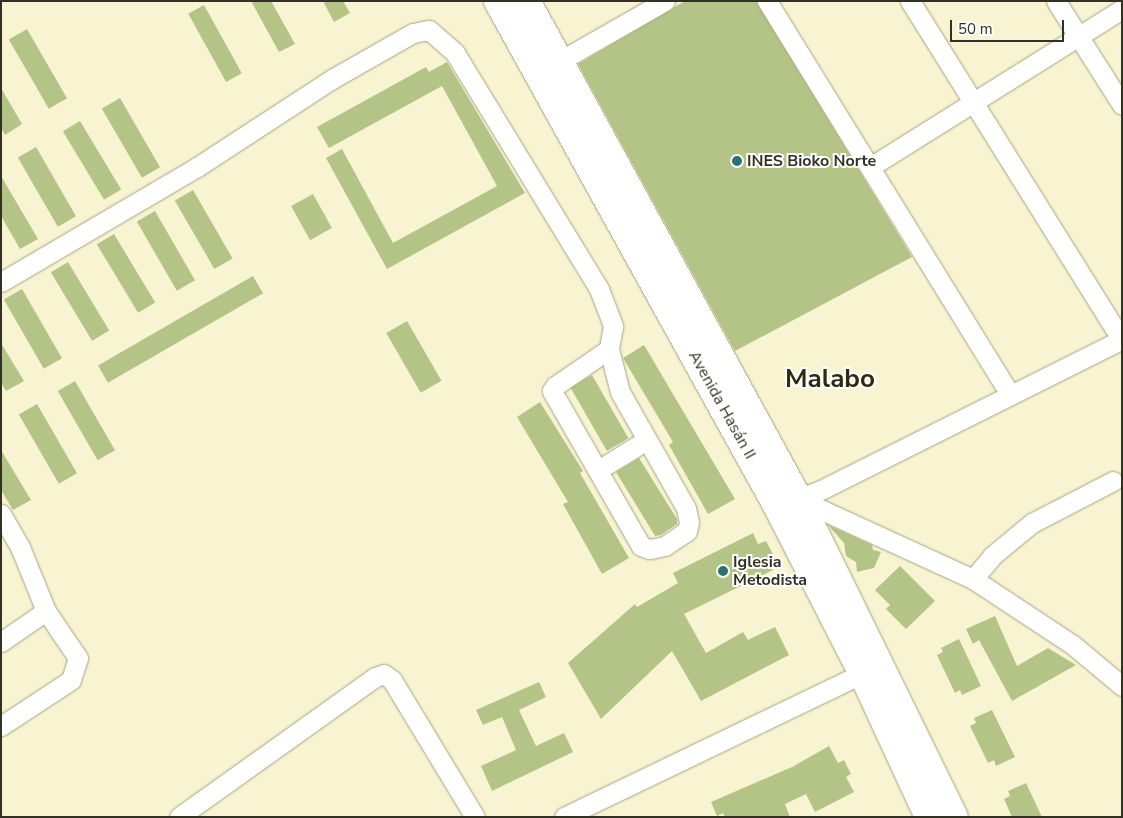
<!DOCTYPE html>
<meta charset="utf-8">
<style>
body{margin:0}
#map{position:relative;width:1123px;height:818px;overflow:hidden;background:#f8f4d2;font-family:"Nunito Sans",sans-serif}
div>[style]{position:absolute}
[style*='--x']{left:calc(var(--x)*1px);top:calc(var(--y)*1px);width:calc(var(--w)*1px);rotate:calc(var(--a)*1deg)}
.building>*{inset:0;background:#b4c486;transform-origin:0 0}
.roads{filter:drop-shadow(0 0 1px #a7a383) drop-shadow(0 0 1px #a7a383)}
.minor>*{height:19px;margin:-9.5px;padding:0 9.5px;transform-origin:9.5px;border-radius:9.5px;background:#fff}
.primary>*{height:28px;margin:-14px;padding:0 14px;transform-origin:14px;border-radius:14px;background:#fff}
.dots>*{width:14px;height:14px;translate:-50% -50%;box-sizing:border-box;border:2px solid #fff;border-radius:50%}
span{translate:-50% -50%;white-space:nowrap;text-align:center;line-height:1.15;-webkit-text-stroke:4px #fff;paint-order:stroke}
.poi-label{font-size:16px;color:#323123;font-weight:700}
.left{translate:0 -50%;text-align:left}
.street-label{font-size:16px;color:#323123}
.town-label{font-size:26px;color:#2e2a0e;font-weight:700}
.frame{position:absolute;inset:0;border:2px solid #323123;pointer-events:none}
.scale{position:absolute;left:950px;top:20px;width:114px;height:22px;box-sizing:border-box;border:2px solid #323123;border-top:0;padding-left:6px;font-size:15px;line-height:18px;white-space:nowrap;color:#323123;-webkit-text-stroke:4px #fff;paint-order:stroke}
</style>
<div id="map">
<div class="building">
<i style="clip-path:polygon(251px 1px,271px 1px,295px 44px,279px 52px)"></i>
<i style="clip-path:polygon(323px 1px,343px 1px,350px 13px,334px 22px)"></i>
<i style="clip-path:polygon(685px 1px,756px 1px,912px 257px,735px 351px,578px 64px)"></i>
<i style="left:204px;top:5px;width:78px;height:18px;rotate:61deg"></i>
<i style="left:27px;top:29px;width:80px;height:21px;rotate:60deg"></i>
<i style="clip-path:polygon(447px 62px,525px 193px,387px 269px,326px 158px,342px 149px,393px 243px,497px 186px,442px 86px,329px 148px,317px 127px,426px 67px,429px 72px)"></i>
<i style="clip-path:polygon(1px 88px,22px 124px,5px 135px,1px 128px)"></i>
<i style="left:120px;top:98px;width:80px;height:21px;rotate:60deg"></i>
<i style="left:80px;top:121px;width:80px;height:20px;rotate:59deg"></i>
<i style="left:36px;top:147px;width:80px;height:21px;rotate:60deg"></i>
<i style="clip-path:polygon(1px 176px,38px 239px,20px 249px,1px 216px)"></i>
<i style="left:193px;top:190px;width:79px;height:21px;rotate:60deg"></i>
<i style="left:313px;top:194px;width:39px;height:25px;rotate:61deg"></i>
<i style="left:155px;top:211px;width:80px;height:21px;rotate:60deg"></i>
<i style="left:114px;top:234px;width:80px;height:20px;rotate:59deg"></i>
<i style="left:68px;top:262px;width:80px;height:20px;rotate:59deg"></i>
<i style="left:253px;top:276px;width:20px;height:179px;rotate:60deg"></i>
<i style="left:22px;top:289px;width:80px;height:21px;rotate:60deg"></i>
<i style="left:407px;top:321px;width:69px;height:24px;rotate:60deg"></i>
<i style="clip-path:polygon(1px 343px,24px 381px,6px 391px,1px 383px)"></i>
<i style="clip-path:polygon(644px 345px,735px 499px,708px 514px,669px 445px,673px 442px,623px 358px)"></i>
<i style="left:592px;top:375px;width:73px;height:25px;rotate:60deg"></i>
<i style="left:75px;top:381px;width:80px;height:20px;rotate:60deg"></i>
<i style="clip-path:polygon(540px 402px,583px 471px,580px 473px,629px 558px,602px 574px,563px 504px,568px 502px,517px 417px)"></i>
<i style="left:37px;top:404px;width:80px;height:21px;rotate:60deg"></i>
<i style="clip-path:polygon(1px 450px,31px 500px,13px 510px,1px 490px)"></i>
<i style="clip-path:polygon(639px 458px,677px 519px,677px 524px,661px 535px,655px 536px,616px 472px)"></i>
<i style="clip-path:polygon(828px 525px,872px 545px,873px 550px,881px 552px,874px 568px,857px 572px,856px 562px,846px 556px,844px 543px)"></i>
<i style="clip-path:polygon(753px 533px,758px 544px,766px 541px,774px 556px,767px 559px,773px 570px,684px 614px,706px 653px,743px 632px,748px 640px,775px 627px,789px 655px,701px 701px,672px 651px,601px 719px,568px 663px,635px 604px,637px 607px,678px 583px,673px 573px)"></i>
<i style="clip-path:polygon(900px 566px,935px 601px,906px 629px,886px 609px,890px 605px,875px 590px)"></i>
<i style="clip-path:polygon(995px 616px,1017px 666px,1048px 648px,1076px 665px,1012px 701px,979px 640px,973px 644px,966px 629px)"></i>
<i style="clip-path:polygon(959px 639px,981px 686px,962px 695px,960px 690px,955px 693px,937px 655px,943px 652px,941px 648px)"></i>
<i style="clip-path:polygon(539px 682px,546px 697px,519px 710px,536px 746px,564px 733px,573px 752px,492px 791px,481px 766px,516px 750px,502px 717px,483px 725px,476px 710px)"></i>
<i style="clip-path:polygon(992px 710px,1015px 757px,996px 766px,994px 760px,988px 763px,970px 726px,976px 723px,974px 718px)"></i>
<i style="clip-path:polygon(829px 746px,838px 763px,844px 760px,851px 774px,846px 777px,854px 792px,815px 812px,806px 794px,785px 804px,790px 817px,725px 817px,723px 813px,717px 816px,711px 802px,792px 767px)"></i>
<i style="clip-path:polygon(1026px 783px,1042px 817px,1012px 817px,1004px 799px,1010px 796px,1008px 791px)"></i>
</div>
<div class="roads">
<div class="minor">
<i style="--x:767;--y:1;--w:462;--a:58.3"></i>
<i style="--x:910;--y:1;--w:400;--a:58"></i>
<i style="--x:1056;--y:1;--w:123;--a:57.6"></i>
<i style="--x:558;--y:62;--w:123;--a:-29.7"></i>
<i style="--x:870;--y:167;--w:297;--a:-32.1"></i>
<i style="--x:1;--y:282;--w:227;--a:-30.4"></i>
<i style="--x:197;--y:167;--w:161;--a:-33.1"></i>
<i style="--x:332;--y:79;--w:93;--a:-29.6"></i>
<i style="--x:413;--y:33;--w:16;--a:-11"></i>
<i style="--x:429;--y:30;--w:35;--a:41"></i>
<i style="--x:455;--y:53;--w:276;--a:58.6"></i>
<i style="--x:599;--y:289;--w:40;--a:69"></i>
<i style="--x:613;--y:326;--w:23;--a:100"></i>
<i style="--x:609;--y:349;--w:44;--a:75.7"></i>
<i style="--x:620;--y:392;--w:133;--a:60.4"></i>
<i style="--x:686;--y:508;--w:14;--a:78"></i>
<i style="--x:689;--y:522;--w:9;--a:103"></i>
<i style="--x:687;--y:531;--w:27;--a:146"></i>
<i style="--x:665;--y:546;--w:16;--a:169"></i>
<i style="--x:649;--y:549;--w:9;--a:-159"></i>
<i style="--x:641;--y:546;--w:179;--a:-119.9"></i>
<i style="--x:552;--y:391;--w:6;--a:-59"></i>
<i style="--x:555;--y:386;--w:65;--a:-34.4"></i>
<i style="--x:598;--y:470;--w:55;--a:-31.7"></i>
<i style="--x:798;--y:499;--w:192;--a:24.6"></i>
<i style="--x:973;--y:579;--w:120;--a:33.4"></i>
<i style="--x:1073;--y:645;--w:64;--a:39.9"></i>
<i style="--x:787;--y:503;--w:34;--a:-21"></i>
<i style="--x:819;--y:491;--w:339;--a:-26.6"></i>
<i style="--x:1;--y:514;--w:38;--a:60"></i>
<i style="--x:20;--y:547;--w:69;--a:67.9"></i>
<i style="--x:46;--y:611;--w:57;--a:55.8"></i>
<i style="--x:78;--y:658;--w:23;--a:108"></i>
<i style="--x:71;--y:680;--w:84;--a:146.7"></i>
<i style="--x:973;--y:579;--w:30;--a:-50"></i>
<i style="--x:992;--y:556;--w:52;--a:-39.5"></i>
<i style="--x:1032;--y:523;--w:91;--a:-27.4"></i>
<i style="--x:1;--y:642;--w:55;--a:-34.6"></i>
<i style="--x:179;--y:817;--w:241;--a:-35.5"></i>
<i style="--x:375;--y:677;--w:9;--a:-18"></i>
<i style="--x:384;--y:674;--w:10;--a:37"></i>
<i style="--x:392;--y:680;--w:160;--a:58.8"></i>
<i style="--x:564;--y:817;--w:343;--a:-25.7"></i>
</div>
<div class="primary">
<i style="--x:498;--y:1;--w:578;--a:61.04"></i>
<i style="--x:778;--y:507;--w:187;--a:63"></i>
<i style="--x:863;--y:674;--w:157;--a:65.2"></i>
<i style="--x:526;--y:1;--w:567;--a:61.36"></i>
<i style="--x:798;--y:499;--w:354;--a:63.9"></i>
</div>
</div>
<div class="dots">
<i style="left:737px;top:161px;background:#297473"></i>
<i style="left:723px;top:571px;background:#297473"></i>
</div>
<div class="poi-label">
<span class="left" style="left:747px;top:161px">INES Bioko Norte</span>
<span class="left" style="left:733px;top:571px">Iglesia<br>Metodista</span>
</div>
<div class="street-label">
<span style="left:722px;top:405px;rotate:61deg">Avenida Hasán II</span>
</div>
<div class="town-label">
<span style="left:830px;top:379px">Malabo</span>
</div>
<div class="frame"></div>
<div class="scale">50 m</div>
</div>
